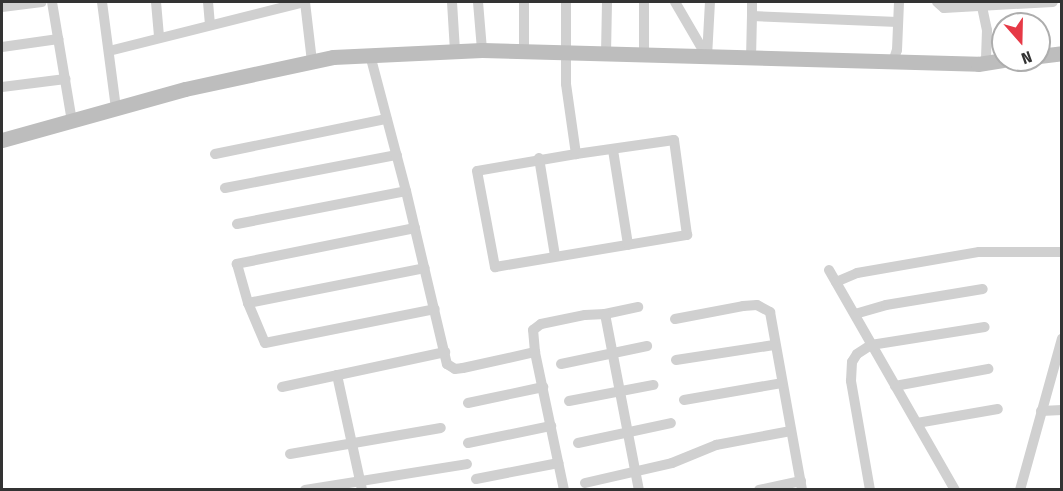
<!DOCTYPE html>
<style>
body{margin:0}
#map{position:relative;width:1063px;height:491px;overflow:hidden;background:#fff;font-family:"Fira Sans Condensed",sans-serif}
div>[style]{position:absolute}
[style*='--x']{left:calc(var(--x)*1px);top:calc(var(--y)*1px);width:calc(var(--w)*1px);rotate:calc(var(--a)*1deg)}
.street>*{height:10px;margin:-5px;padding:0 5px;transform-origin:5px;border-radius:5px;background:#d0d0d0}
.secondary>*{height:15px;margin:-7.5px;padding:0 7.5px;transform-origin:7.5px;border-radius:7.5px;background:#bdbdbd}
span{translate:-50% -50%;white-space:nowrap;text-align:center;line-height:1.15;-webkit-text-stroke:6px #fff;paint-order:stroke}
.frame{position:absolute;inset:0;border:3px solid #333;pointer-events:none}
.north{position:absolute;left:991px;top:12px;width:60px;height:60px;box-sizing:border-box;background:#fff;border:2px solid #adadad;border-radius:50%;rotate:160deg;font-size:16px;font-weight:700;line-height:24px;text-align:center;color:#333}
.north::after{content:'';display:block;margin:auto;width:21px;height:27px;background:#e63946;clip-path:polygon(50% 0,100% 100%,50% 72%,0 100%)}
</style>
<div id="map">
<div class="street">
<i style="--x:52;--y:2;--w:121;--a:80.5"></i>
<i style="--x:102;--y:2;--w:108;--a:82.5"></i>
<i style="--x:156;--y:2;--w:36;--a:85"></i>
<i style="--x:208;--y:2;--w:23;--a:85"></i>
<i style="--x:305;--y:2;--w:60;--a:83.3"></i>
<i style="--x:452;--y:2;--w:49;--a:86.5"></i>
<i style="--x:478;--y:2;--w:48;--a:85.2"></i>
<i style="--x:524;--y:2;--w:49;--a:90"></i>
<i style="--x:566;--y:2;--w:82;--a:90"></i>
<i style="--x:566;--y:84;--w:71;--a:81.9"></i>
<i style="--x:576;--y:154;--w:100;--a:170.3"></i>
<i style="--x:477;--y:171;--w:98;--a:79.4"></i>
<i style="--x:495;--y:267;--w:195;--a:-9.5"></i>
<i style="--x:687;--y:235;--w:96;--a:-97.8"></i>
<i style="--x:674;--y:140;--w:99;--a:171.9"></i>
<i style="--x:675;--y:2;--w:64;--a:59.8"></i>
<i style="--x:752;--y:2;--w:14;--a:90"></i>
<i style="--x:937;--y:2;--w:9;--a:41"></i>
<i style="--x:944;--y:8;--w:109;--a:-3.2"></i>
<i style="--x:981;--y:2;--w:29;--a:78"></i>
<i style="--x:987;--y:30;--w:32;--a:92"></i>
<i style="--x:2;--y:7;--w:40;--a:-7.1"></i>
<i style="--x:2;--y:47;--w:57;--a:-8.1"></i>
<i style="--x:109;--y:51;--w:201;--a:-14.1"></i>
<i style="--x:606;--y:54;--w:52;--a:-88.9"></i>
<i style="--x:644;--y:56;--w:54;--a:-90"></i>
<i style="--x:707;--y:57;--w:55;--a:-86.9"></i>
<i style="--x:751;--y:59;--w:43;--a:-88.7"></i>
<i style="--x:752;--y:16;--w:146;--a:2.4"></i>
<i style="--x:893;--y:62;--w:13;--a:-72"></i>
<i style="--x:897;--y:50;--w:48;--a:-87.6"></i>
<i style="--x:2;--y:87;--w:64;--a:-7.2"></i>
<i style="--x:613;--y:150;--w:96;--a:81"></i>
<i style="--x:215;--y:154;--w:175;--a:-11.6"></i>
<i style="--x:539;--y:158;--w:99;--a:80.7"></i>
<i style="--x:225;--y:188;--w:175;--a:-10.9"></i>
<i style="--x:406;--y:191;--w:178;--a:76.7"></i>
<i style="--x:447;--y:364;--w:9;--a:32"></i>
<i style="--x:455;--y:369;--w:8;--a:-7"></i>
<i style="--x:463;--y:368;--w:74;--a:-12.5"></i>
<i style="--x:237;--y:224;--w:172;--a:-11"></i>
<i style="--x:406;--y:191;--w:141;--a:-104.8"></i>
<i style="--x:415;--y:228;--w:182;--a:168.6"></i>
<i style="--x:237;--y:264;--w:41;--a:74.2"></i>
<i style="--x:248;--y:303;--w:43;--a:67"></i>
<i style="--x:265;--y:343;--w:173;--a:-11.3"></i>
<i style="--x:829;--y:270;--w:254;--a:60.2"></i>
<i style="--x:836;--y:282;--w:23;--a:-23"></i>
<i style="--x:857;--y:273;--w:124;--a:-9.8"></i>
<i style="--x:979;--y:252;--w:83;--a:0"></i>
<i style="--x:248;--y:303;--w:180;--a:-11.2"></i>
<i style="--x:605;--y:314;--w:34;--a:-12"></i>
<i style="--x:855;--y:314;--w:32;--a:-16"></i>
<i style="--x:886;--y:305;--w:98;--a:-9.4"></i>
<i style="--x:675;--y:319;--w:69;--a:-10.8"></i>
<i style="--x:743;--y:306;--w:14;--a:-4"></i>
<i style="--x:757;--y:305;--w:15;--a:28"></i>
<i style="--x:770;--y:312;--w:181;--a:79.8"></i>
<i style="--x:676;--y:360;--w:99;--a:-8.7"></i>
<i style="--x:561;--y:364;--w:88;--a:-11.8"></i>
<i style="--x:337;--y:375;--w:118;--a:77.7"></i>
<i style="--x:895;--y:386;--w:95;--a:-10.4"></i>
<i style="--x:282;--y:387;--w:167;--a:-12.1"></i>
<i style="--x:684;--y:400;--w:99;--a:-9.8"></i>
<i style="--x:569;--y:401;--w:86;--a:-10.8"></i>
<i style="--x:468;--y:403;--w:77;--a:-12"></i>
<i style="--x:1041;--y:411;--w:21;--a:-3"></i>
<i style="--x:917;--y:423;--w:82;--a:-9.8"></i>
<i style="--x:468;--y:443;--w:85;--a:-11.6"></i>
<i style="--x:578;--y:443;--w:95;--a:-12.1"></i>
<i style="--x:290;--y:454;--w:153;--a:-9.8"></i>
<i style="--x:476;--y:479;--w:84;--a:-11"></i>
<i style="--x:585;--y:483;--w:89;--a:-12.9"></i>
<i style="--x:672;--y:463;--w:48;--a:-22.2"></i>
<i style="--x:716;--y:445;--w:76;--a:-10.6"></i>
<i style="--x:305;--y:490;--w:164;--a:-9.1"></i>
<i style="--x:564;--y:490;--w:141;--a:-101.9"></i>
<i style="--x:535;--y:352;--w:22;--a:-95"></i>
<i style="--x:533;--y:330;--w:10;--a:-37"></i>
<i style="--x:541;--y:324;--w:45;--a:-11.6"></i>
<i style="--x:585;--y:315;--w:20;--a:-3"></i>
<i style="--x:605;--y:314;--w:179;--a:79.1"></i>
<i style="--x:759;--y:490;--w:43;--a:-12.1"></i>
<i style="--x:870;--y:490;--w:111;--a:-99.9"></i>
<i style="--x:851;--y:381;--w:19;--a:-87"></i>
<i style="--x:852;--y:362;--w:9;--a:-58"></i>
<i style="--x:857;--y:354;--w:17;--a:-33"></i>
<i style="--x:871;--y:345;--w:115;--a:-9"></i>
<i style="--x:1020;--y:490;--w:157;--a:-74.5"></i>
</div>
<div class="secondary">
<i style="--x:1039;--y:56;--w:23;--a:-7"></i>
<i style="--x:2;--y:140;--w:190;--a:-15.6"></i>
<i style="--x:185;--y:89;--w:151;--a:-12.2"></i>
<i style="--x:333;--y:57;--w:149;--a:-2.7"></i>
<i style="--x:482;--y:50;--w:496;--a:1.6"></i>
<i style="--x:978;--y:64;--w:25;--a:-9"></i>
</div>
<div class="frame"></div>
<div class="north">N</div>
</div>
